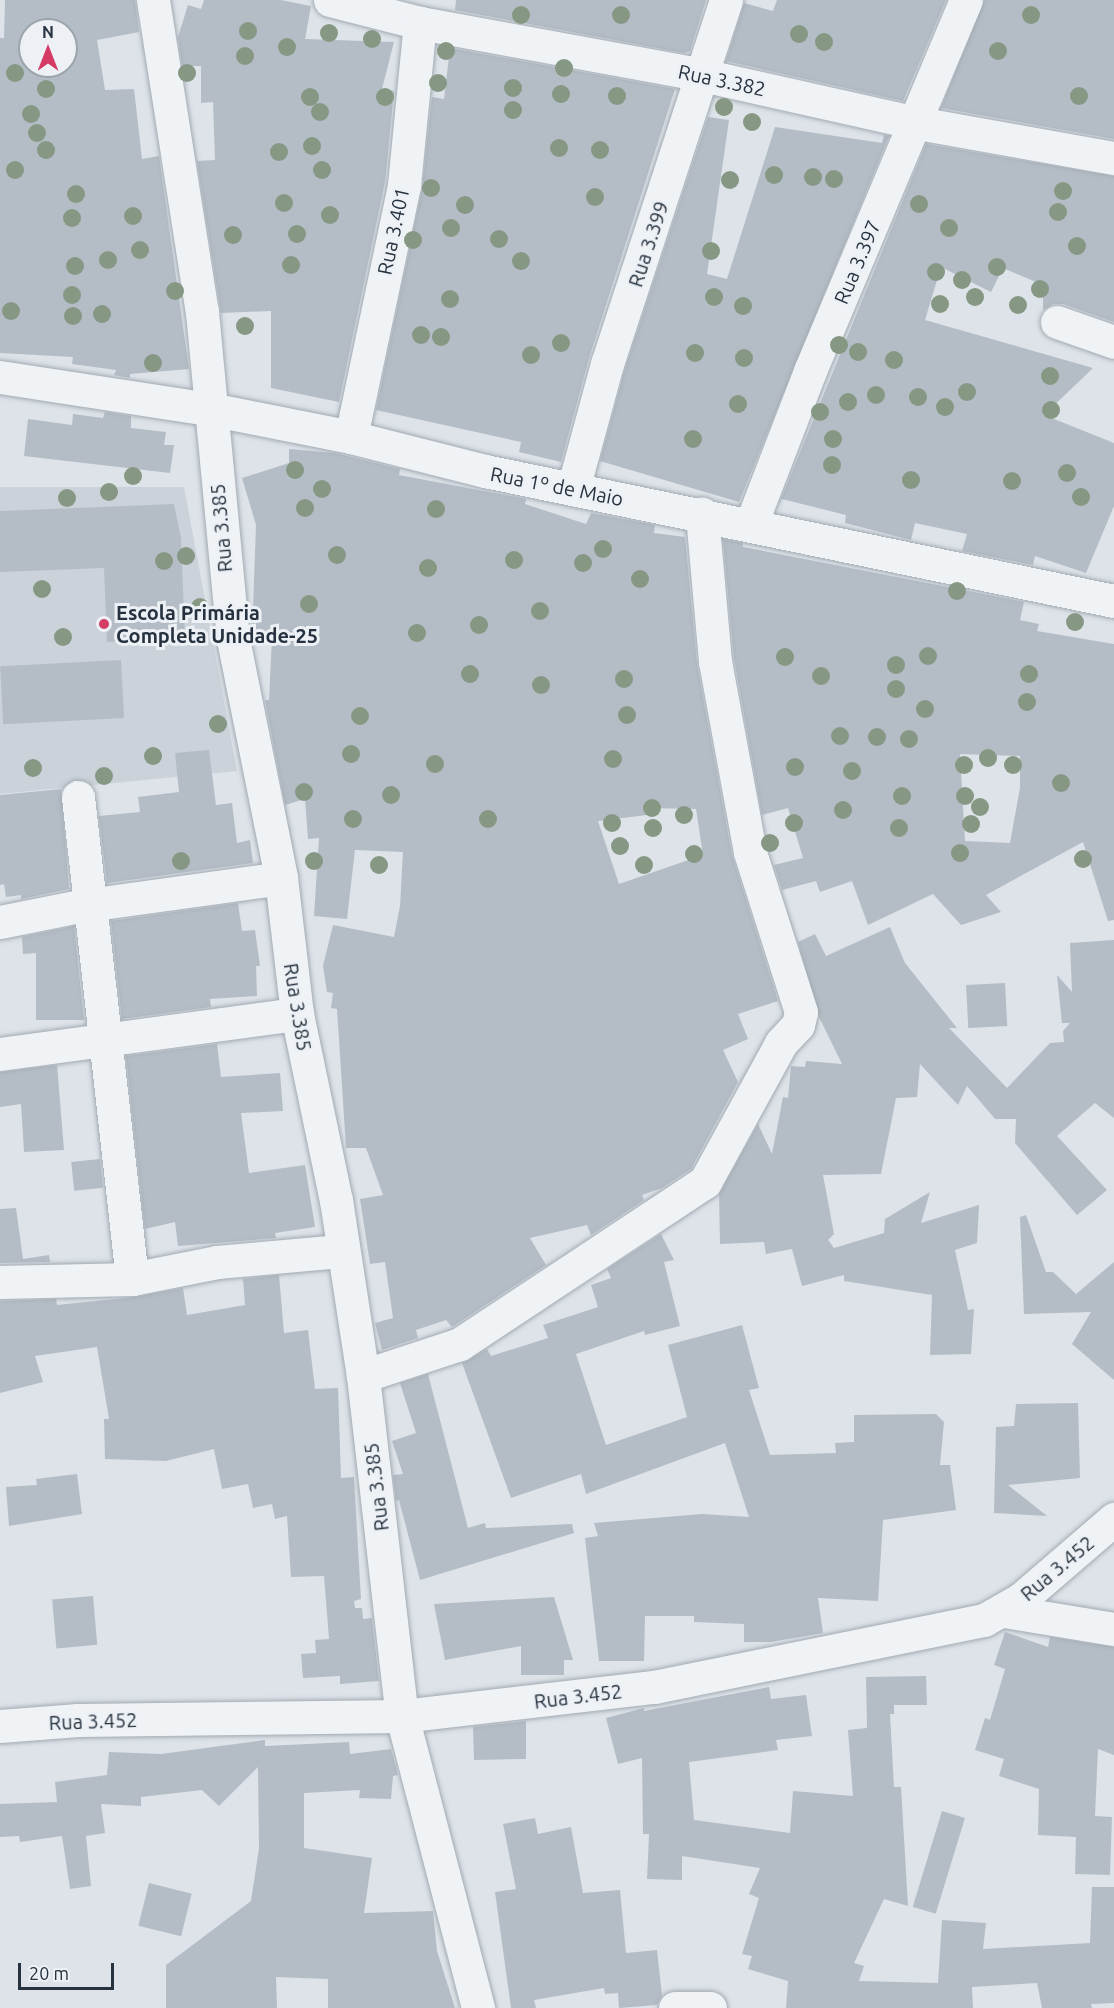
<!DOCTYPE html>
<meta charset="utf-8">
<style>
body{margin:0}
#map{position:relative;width:1114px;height:2008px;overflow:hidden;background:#dde3e8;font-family:Ubuntu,sans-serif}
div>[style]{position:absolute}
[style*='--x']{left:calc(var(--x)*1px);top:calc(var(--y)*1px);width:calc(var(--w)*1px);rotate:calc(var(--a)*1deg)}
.built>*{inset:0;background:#cbd2da}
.building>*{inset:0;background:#b4bdc5;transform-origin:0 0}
.roads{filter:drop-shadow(0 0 2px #a2aab2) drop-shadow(0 0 2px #a2aab2)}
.minor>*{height:33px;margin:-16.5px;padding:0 16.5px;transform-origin:16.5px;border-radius:16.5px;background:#f0f3f6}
.trees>*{width:18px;height:18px;margin:-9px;border-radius:50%;background:#869884}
.dots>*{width:16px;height:16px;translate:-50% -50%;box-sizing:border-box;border:3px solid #edf1f5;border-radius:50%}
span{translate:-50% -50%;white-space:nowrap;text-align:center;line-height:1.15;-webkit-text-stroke:6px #edf1f5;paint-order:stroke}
.street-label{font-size:20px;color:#26323f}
.poi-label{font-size:20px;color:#26323f;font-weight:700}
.left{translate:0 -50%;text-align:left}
.north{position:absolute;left:18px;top:18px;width:60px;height:60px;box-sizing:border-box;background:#edf1f5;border:2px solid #9da5ac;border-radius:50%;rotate:0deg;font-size:16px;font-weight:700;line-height:24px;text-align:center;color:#26323f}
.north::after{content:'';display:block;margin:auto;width:21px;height:27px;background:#d43b65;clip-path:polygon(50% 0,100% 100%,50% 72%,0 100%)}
.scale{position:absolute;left:18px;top:1963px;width:96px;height:27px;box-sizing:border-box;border:3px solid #26323f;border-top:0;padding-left:8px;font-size:18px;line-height:21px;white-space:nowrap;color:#26323f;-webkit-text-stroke:4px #edf1f5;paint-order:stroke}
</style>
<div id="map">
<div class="built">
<i style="clip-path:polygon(0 487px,184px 487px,237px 771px,0 794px)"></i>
</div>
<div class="building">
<i style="clip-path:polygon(evenodd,5px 0,135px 0,139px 32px,97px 40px,105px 90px,134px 89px,142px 159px,159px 156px,189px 369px,130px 374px,130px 378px,114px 375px,116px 370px,72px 364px,73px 357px,0 353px,0 38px,4px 38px,5px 0,30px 30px,66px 30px,66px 66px,30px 66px,30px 30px)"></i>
<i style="clip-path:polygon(204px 0,281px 0,311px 6px,305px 39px,394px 42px,382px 89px,394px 91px,385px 182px,339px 402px,271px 388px,271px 311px,221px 313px,197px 161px,215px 160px,213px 102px,201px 103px,201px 66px,182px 66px,178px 37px,188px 5px,201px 9px)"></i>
<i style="clip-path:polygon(456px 0,706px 0,690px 51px,684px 53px,455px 10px)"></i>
<i style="clip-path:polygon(777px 0,946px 0,903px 101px,726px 61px,744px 3px,773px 11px)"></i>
<i style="clip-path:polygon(984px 0,1114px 0,1114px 139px,941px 108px)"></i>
<i style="clip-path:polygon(450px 48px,675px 89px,589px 358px,561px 462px,519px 452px,521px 442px,376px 410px,422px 189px,432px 97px,444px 99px)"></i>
<i style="clip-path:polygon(708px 117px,729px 120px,707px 274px,727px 279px,775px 127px,882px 143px,884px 135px,889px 136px,739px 502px,600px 461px,625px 369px)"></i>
<i style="clip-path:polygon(926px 144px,1114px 176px,1114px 322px,1063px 304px,1053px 304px,1043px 310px,1043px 285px,1003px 268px,991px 292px,941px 267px,925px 320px,1093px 368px,1044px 415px,1114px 443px,1114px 506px,1086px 573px,1035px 556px,1033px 565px,962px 551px,967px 534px,915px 523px,911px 540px,845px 523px,846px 515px,782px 499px,779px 504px)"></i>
<i style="clip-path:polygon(105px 412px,131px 416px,131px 428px,166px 432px,164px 445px,174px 445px,170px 473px,24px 456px,28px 419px,72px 425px,73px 414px,103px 418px)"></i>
<i style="clip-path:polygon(evenodd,289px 449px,335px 453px,400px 469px,399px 475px,526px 499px,525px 504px,586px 524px,591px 513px,655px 525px,654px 533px,685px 537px,697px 664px,732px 855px,778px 1001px,738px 1014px,748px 1039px,723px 1050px,738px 1082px,691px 1169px,662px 1188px,642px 1195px,644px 1200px,591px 1235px,587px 1225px,530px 1238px,546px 1265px,452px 1327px,446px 1320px,416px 1330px,418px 1338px,382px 1350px,375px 1323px,393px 1318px,385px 1262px,370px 1264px,360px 1199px,383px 1195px,366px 1148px,346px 1148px,337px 1009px,331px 1008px,333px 993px,327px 992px,323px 966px,333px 925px,394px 937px,400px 906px,403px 852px,355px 850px,347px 919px,314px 916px,319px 838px,308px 839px,305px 799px,285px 805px,265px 700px,269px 700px,272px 637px,252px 636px,256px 525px,242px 478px,289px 463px,289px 449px,646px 808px,696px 809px,703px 855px,619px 884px,598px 821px,647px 815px,646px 808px)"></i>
<i style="clip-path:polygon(174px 504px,181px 538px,185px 639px,107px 642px,104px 568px,0 572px,0 511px)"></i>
<i style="clip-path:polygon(evenodd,723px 539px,743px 543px,743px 547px,1024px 602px,1020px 620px,1039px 624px,1037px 631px,1114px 644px,1114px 920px,1108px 921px,1083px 842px,986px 895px,1001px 912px,961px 925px,933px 894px,868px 925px,852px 881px,820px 892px,816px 881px,782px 890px,774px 865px,803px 858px,788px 808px,762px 815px,734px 658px,723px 539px,960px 754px,1020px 756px,1020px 788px,1010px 843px,965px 841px,960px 754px)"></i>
<i style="left:121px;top:660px;width:58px;height:121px;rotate:87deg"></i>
<i style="clip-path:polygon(209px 750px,216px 805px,232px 803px,237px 843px,250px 840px,253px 863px,107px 883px,99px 816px,140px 812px,138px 797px,179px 792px,175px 753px)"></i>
<i style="clip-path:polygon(61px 789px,69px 889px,21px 899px,21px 895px,6px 897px,4px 884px,0 885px,0 795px)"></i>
<i style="clip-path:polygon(238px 903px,242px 931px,255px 930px,260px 966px,256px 966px,257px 996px,210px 999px,211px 1007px,122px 1019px,111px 921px)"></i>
<i style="clip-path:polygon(74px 926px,84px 1020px,36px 1020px,36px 953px,23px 954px,22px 937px)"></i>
<i style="clip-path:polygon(890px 927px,905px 963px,957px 1028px,949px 1028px,1007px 1088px,1050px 1043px,1064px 1042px,1063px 1031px,1070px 1023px,1062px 1023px,1057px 975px,1072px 992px,1070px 943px,1114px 940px,1114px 1118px,1095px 1103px,1057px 1136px,1107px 1190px,1077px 1215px,1015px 1143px,1016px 1119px,995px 1119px,967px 1086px,958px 1105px,920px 1064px,917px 1097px,896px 1098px,881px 1174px,823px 1175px,834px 1234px,828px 1240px,834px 1248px,884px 1233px,885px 1219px,930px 1192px,921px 1223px,979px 1205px,977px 1243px,955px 1250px,968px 1310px,974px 1309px,971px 1354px,930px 1355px,932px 1295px,844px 1281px,844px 1275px,802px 1286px,792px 1249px,766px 1254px,764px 1242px,720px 1244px,719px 1194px,758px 1124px,772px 1154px,783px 1097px,788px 1098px,791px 1066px,805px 1067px,806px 1061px,842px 1064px,819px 1017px,798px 942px,815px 934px,826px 956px)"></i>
<i style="left:1005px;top:983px;width:43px;height:39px;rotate:87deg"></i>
<i style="clip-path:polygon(217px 1044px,221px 1077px,280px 1073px,283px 1111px,241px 1113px,249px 1173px,305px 1165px,315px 1227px,275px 1233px,276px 1238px,178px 1246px,175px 1222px,145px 1229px,126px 1056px)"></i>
<i style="clip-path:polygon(57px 1065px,64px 1150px,24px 1152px,21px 1104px,0 1107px,0 1072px)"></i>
<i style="left:100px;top:1159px;width:29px;height:29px;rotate:84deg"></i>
<i style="clip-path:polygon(16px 1208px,23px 1259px,49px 1255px,50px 1262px,0 1263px,0 1209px)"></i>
<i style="clip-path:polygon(1026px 1215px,1046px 1272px,1053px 1272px,1076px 1294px,1114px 1262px,1114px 1380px,1072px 1344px,1091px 1312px,1024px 1314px,1020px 1217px)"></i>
<i style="clip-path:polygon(661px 1234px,674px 1260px,664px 1262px,680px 1326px,645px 1335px,644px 1331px,576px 1354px,606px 1445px,687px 1417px,668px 1345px,742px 1325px,759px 1388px,749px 1390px,770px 1455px,836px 1453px,835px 1443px,854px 1442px,854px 1415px,936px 1414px,944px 1422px,940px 1465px,950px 1465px,956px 1510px,883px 1520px,878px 1601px,818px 1598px,823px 1633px,771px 1642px,744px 1642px,744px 1624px,694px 1622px,694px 1616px,645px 1616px,644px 1661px,599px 1661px,585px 1538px,598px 1536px,594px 1523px,702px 1514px,749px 1517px,725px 1443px,586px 1494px,581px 1474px,511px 1498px,462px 1363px,487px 1349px,491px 1356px,548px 1338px,543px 1325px,598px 1307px,591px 1285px,611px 1278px,607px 1269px)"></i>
<i style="clip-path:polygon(279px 1275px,284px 1333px,308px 1330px,315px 1389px,338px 1388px,341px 1478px,354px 1477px,361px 1599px,354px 1601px,355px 1608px,362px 1608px,363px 1619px,372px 1618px,379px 1681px,340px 1684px,340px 1676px,303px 1678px,301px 1654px,316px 1653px,315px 1640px,329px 1639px,324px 1576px,291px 1577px,287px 1516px,275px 1519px,272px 1504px,253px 1508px,248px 1484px,222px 1489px,214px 1449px,166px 1461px,105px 1459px,104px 1419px,109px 1419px,97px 1347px,35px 1356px,43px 1382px,0 1393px,0 1301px,56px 1299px,57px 1305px,135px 1297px,183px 1288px,187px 1315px,245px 1305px,243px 1279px)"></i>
<i style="clip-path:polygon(428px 1374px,468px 1528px,485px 1523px,486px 1528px,572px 1524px,574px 1533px,420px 1580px,399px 1500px,396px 1501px,393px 1475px,403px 1474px,392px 1441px,416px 1433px,400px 1383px)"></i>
<i style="clip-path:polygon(1078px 1403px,1080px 1478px,1008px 1485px,1047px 1516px,994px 1513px,996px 1427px,1014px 1426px,1016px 1404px)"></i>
<i style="clip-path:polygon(77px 1474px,82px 1514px,9px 1526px,6px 1487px,37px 1485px,36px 1479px)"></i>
<i style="left:93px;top:1596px;width:49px;height:41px;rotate:85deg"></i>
<i style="clip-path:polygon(554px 1597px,573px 1660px,564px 1660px,564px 1675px,521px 1675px,521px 1646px,445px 1660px,434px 1604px)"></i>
<i style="clip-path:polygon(1005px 1632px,1048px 1647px,1050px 1637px,1114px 1647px,1114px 1755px,1098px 1749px,1095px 1816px,1112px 1817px,1110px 1875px,1075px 1874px,1076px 1837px,1038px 1835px,1039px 1789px,999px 1776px,1004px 1759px,975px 1750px,985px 1718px,990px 1720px,1005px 1669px,994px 1665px)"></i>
<i style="clip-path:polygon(926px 1676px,927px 1705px,894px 1705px,894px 1714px,890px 1714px,894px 1787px,901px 1787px,908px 1906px,884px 1899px,854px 1963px,864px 1966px,859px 1981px,938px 1983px,942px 1920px,986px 1923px,983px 1949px,1090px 1943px,1092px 1887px,1114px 1887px,1114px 2003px,1091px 2004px,1092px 2008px,1042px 2008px,1037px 1983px,972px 1987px,973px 2008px,786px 2008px,788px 1981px,748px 1969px,752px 1956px,742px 1954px,759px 1898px,749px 1894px,760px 1868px,682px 1856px,682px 1880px,647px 1879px,649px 1834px,643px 1834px,642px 1758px,618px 1764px,606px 1718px,644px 1708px,644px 1711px,769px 1687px,771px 1699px,806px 1695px,812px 1736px,776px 1740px,778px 1750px,689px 1762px,694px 1820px,790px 1833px,793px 1791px,853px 1796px,848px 1730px,867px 1728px,866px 1677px)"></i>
<i style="clip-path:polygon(526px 1721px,526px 1759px,474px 1760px,473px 1727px)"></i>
<i style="clip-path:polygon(265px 1740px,265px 1746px,349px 1742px,350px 1754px,391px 1749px,398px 1775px,393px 1776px,391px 1799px,359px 1798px,360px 1790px,304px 1793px,304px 1848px,372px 1858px,364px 1913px,433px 1911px,437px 1951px,455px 2008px,328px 2008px,328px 1979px,276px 1977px,277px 2008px,166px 2008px,166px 1965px,251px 1901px,259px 1848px,258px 1767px,219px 1806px,202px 1790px,141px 1797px,141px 1806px,101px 1804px,105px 1833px,86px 1836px,91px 1886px,70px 1889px,62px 1836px,20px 1842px,19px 1836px,0 1837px,0 1804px,57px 1802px,55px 1782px,107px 1775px,109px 1752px,161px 1754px)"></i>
<i style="left:942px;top:1811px;width:24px;height:100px;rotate:17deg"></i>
<i style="clip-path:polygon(535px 1818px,538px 1834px,571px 1827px,583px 1893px,620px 1890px,626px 1953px,657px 1950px,662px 1995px,657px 2005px,619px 2008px,618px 1993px,605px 1994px,604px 1988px,534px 2000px,536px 2008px,511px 2008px,495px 1892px,516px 1889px,503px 1824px)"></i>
<i style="left:149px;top:1883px;width:44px;height:44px;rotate:14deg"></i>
</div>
<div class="roads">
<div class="minor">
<i style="--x:153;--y:0;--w:316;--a:81.1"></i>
<i style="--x:202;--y:312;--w:328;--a:84.6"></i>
<i style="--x:233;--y:639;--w:244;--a:78.6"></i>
<i style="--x:281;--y:878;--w:137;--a:83.3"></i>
<i style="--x:297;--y:1014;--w:190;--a:78.2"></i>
<i style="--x:336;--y:1200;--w:178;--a:81.3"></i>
<i style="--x:363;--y:1376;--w:342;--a:83.5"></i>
<i style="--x:402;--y:1716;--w:302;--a:75.4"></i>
<i style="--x:330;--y:0;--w:93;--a:14.3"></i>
<i style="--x:420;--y:23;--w:287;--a:10.4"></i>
<i style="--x:702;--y:75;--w:220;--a:12.6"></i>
<i style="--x:917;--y:123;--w:200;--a:10.1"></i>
<i style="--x:1057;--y:322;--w:60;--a:19.3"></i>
<i style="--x:0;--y:377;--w:212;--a:8.7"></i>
<i style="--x:210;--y:409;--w:144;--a:11.2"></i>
<i style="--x:351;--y:437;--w:138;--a:14.2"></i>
<i style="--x:485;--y:471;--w:642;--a:11.68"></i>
<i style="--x:351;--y:437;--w:258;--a:-78.1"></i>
<i style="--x:404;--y:185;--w:163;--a:-84.4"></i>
<i style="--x:573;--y:489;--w:130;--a:-74.8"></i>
<i style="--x:607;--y:364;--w:383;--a:-71.9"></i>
<i style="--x:751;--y:524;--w:164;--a:-68.9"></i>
<i style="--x:810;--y:371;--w:402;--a:-67.2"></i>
<i style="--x:78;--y:797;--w:485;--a:83.6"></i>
<i style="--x:0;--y:922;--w:82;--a:-11.3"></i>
<i style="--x:80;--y:906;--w:203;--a:-7.9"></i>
<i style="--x:0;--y:1054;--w:300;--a:-7.7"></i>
<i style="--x:0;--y:1282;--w:132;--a:-1.3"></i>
<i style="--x:132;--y:1279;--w:87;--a:-11.3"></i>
<i style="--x:217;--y:1262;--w:124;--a:-5.1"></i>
<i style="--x:363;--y:1376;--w:102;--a:-18.3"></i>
<i style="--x:460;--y:1344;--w:294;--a:-33.5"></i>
<i style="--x:705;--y:1182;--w:158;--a:-61.3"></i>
<i style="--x:781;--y:1043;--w:25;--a:-47"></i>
<i style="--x:798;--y:1025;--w:13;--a:-77"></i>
<i style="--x:801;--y:1012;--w:168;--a:-107.7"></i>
<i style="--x:750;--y:852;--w:194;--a:-100.4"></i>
<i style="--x:715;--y:661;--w:148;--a:-95.1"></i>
<i style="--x:1004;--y:1611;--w:111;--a:9.3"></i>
<i style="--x:0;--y:1726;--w:78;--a:-4.4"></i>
<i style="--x:78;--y:1720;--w:324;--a:-0.7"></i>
<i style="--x:402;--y:1716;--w:254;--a:-6.6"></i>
<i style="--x:654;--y:1687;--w:337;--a:-11.5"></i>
<i style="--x:984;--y:1620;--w:43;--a:-29.6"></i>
<i style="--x:1021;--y:1599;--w:123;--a:-40.7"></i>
<i style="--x:675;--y:2008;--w:35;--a:0"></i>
</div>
</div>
<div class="trees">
<i style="left:521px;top:15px"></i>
<i style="left:621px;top:15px"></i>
<i style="left:1031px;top:15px"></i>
<i style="left:248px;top:31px"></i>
<i style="left:329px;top:33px"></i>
<i style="left:799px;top:34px"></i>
<i style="left:372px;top:39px"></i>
<i style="left:824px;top:42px"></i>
<i style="left:287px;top:47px"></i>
<i style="left:446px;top:51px"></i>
<i style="left:998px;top:51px"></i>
<i style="left:245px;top:56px"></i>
<i style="left:564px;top:68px"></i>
<i style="left:15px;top:73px"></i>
<i style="left:187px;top:73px"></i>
<i style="left:438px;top:83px"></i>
<i style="left:513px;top:88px"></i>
<i style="left:46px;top:89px"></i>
<i style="left:561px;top:94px"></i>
<i style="left:617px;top:96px"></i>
<i style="left:1079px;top:96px"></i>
<i style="left:310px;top:97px"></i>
<i style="left:385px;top:97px"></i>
<i style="left:724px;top:107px"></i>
<i style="left:513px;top:110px"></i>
<i style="left:320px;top:112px"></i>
<i style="left:31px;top:114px"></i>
<i style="left:752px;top:122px"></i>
<i style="left:37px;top:133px"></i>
<i style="left:312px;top:146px"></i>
<i style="left:559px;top:148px"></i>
<i style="left:46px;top:150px"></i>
<i style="left:600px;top:150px"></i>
<i style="left:279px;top:152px"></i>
<i style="left:15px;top:170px"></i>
<i style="left:322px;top:170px"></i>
<i style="left:774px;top:175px"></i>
<i style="left:813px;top:177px"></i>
<i style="left:834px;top:179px"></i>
<i style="left:730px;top:180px"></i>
<i style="left:431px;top:188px"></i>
<i style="left:1063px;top:191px"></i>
<i style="left:76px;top:194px"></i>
<i style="left:595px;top:197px"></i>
<i style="left:284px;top:203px"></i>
<i style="left:919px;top:204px"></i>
<i style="left:465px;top:205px"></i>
<i style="left:1058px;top:212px"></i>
<i style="left:330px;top:215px"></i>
<i style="left:133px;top:216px"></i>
<i style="left:72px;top:218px"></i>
<i style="left:451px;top:228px"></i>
<i style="left:949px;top:228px"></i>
<i style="left:297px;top:234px"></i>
<i style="left:233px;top:235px"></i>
<i style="left:499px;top:239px"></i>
<i style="left:413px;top:240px"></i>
<i style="left:1077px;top:246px"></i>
<i style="left:140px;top:250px"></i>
<i style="left:711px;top:251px"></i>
<i style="left:108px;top:260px"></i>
<i style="left:521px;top:261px"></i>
<i style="left:291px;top:265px"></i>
<i style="left:75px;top:266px"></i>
<i style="left:997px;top:267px"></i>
<i style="left:936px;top:272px"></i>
<i style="left:962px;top:280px"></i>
<i style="left:1040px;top:289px"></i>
<i style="left:175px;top:291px"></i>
<i style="left:72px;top:295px"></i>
<i style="left:714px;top:297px"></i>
<i style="left:975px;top:297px"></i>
<i style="left:450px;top:299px"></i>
<i style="left:940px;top:304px"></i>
<i style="left:1018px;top:305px"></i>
<i style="left:743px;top:306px"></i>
<i style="left:11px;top:311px"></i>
<i style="left:102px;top:314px"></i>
<i style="left:73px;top:316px"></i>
<i style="left:245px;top:326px"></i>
<i style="left:421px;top:335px"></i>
<i style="left:441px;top:337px"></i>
<i style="left:561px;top:343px"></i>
<i style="left:839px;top:345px"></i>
<i style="left:858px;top:352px"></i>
<i style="left:695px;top:353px"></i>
<i style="left:531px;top:355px"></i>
<i style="left:744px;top:358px"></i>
<i style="left:894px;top:360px"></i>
<i style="left:153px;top:363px"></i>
<i style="left:1050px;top:376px"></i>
<i style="left:967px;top:392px"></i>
<i style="left:876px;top:395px"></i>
<i style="left:918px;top:397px"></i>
<i style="left:848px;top:402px"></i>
<i style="left:738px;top:404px"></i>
<i style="left:945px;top:407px"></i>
<i style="left:1051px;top:410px"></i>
<i style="left:820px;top:412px"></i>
<i style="left:693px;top:439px"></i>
<i style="left:833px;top:439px"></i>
<i style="left:832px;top:465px"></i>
<i style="left:295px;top:470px"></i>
<i style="left:1067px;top:473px"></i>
<i style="left:133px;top:476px"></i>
<i style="left:911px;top:480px"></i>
<i style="left:1012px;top:481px"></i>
<i style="left:322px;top:489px"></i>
<i style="left:109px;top:492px"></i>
<i style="left:1081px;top:497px"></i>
<i style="left:67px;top:498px"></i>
<i style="left:305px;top:508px"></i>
<i style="left:436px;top:509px"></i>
<i style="left:603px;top:549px"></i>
<i style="left:337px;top:555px"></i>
<i style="left:186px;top:556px"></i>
<i style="left:514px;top:560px"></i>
<i style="left:164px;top:561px"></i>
<i style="left:583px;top:563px"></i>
<i style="left:428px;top:568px"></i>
<i style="left:640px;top:579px"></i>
<i style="left:42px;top:589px"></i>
<i style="left:957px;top:591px"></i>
<i style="left:309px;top:604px"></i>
<i style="left:200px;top:607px"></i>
<i style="left:540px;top:611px"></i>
<i style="left:1075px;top:622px"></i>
<i style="left:479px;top:625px"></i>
<i style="left:417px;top:633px"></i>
<i style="left:63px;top:637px"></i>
<i style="left:928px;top:656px"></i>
<i style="left:785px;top:657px"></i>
<i style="left:896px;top:665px"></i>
<i style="left:470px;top:674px"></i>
<i style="left:1029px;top:674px"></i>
<i style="left:821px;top:676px"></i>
<i style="left:624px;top:679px"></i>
<i style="left:541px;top:685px"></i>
<i style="left:896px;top:689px"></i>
<i style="left:1027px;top:702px"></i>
<i style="left:925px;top:709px"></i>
<i style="left:627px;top:715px"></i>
<i style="left:360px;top:716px"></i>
<i style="left:218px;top:724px"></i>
<i style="left:840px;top:736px"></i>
<i style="left:877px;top:737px"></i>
<i style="left:909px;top:739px"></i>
<i style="left:351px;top:754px"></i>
<i style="left:153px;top:756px"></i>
<i style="left:988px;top:758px"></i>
<i style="left:613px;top:759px"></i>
<i style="left:435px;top:764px"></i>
<i style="left:964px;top:765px"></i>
<i style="left:1013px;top:765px"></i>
<i style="left:795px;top:767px"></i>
<i style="left:33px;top:768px"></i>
<i style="left:852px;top:771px"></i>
<i style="left:104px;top:776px"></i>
<i style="left:1061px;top:783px"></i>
<i style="left:304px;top:792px"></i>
<i style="left:391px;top:795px"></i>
<i style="left:902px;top:796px"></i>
<i style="left:965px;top:796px"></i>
<i style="left:980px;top:807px"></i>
<i style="left:652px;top:808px"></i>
<i style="left:843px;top:810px"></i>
<i style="left:684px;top:815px"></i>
<i style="left:353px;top:819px"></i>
<i style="left:488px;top:819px"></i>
<i style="left:612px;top:823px"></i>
<i style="left:794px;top:823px"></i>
<i style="left:971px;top:824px"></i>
<i style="left:653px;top:828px"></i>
<i style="left:899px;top:828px"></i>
<i style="left:770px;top:843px"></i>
<i style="left:620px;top:846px"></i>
<i style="left:960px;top:853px"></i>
<i style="left:694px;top:854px"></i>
<i style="left:1083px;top:859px"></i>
<i style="left:181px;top:861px"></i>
<i style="left:314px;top:861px"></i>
<i style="left:379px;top:865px"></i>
<i style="left:644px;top:865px"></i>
</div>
<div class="dots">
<i style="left:104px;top:624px;background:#d43b65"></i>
</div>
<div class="street-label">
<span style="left:722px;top:80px;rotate:12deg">Rua 3.382</span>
<span style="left:393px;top:231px;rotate:-78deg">Rua 3.401</span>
<span style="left:648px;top:244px;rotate:-72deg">Rua 3.399</span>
<span style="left:857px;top:262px;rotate:-67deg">Rua 3.397</span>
<span style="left:557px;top:486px;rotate:11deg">Rua 1º de Maio</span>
<span style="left:221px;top:528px;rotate:-95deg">Rua 3.385</span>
<span style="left:298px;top:1007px;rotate:81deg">Rua 3.385</span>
<span style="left:376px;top:1487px;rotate:-97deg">Rua 3.385</span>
<span style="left:1057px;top:1568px;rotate:-40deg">Rua 3.452</span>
<span style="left:578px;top:1696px;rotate:-7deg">Rua 3.452</span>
<span style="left:93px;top:1721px;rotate:-2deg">Rua 3.452</span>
</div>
<div class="poi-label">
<span class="left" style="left:116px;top:624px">Escola Primária<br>Completa Unidade-25</span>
</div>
<div class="north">N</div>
<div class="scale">20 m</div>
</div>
